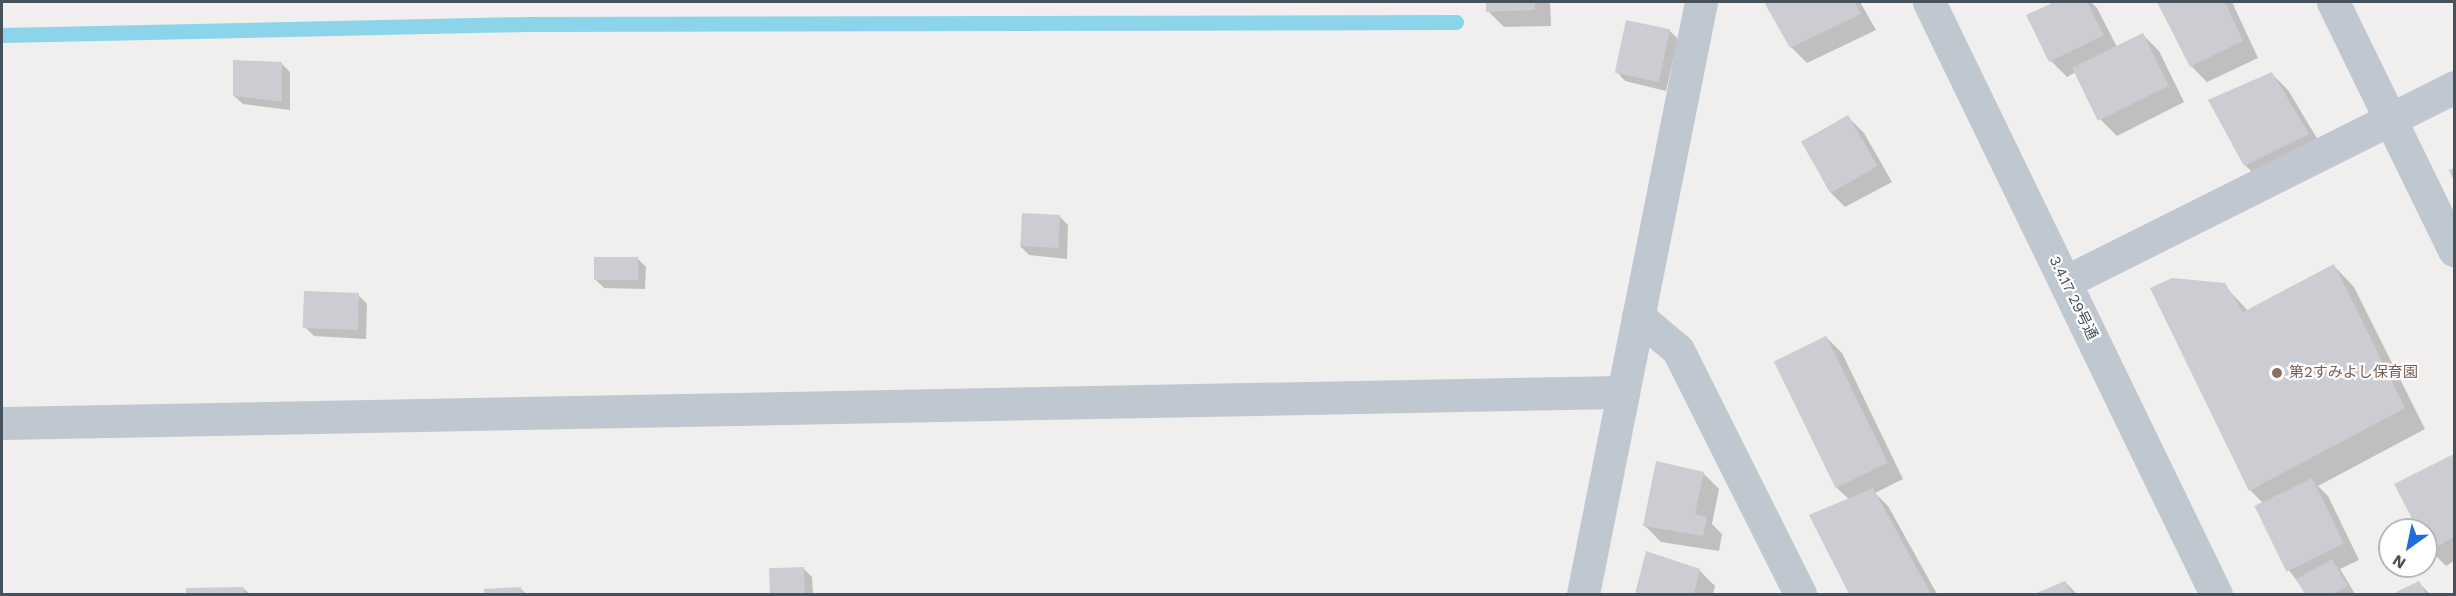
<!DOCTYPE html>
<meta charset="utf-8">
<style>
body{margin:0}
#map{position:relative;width:2456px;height:596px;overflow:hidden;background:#f1eeee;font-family:"Work Sans","Noto Sans JP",sans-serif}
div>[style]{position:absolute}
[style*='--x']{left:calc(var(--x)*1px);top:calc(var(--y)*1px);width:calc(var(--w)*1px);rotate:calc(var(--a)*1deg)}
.shadow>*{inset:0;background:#0003}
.stream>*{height:15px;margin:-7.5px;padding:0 7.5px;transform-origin:7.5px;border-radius:7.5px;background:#8cd4e9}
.building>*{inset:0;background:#cbcdd3;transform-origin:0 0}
.minor>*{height:33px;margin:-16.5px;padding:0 16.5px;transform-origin:16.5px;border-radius:16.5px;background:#bfc8d0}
.dots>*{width:16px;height:16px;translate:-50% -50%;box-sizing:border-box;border:3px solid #fff;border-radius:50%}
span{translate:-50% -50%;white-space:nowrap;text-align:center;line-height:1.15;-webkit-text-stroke:4.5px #fff;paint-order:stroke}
.street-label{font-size:15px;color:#47515b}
.education-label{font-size:15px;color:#785e54}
.left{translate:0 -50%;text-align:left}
.frame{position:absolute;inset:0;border:3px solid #47515b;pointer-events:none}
.north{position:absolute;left:2378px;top:518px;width:60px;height:60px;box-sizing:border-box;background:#fff;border:2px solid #b5b9bd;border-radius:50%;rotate:213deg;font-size:16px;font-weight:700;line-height:24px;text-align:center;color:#47515b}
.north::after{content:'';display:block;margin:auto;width:21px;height:27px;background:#1f6cda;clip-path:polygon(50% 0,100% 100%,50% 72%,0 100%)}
</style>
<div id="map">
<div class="shadow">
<i style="clip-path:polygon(1488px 2px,1550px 2px,1551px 26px,1504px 27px,1488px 11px)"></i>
<i style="clip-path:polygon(1766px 2px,1860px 2px,1876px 30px,1807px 63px,1791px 47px)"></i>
<i style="clip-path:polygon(2049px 2px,2091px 2px,2097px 8px,2117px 47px,2143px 35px,2159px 51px,2184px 102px,2117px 136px,2101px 120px,2076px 72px,2067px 77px,2051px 61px,2052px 5px)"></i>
<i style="clip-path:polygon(2159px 2px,2232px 2px,2258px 58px,2207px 82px,2191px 66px)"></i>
<i style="clip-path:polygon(1669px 30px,1678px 39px,1666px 91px,1625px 81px,1617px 72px)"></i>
<i style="clip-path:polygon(281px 63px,290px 72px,290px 110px,243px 104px,234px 96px)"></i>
<i style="clip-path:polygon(2272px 74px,2288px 90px,2324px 150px,2261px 181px,2245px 165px)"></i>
<i style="clip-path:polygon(1848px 117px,1864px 133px,1892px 182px,1845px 207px,1829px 191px,1802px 141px)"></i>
<i style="clip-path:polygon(1059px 216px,1068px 225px,1067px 259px,1029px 255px,1020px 246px)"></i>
<i style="clip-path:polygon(637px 258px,646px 267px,645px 289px,604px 288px,595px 279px)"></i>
<i style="clip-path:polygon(2334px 266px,2354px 287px,2425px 429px,2318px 486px,2328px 496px,2359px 560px,2340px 569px,2355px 594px,2307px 594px,2288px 569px,2263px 503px,2251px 491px,2152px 288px,2224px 285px,2248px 311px)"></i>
<i style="clip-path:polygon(358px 295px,367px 304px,366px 339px,314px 336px,305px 327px)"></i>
<i style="clip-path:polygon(1826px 337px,1842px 353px,1903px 479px,1875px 493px,1888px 506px,1937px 594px,1851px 594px,1812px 516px,1849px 499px,1837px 488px,1776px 362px)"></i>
<i style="clip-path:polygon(2454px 455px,2454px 561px,2446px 566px,2430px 550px,2426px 541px,2426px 530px,2420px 530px,2396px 484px)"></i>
<i style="clip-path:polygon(1703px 473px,1719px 489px,1712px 524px,1722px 534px,1719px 551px,1661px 542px,1645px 526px)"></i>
<i style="clip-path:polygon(1647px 553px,1699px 570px,1715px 586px,1713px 594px,1636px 594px)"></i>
<i style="clip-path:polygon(803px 568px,812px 577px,813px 594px,771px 594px,771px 570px)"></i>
<i style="clip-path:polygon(2065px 582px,2077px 594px,2037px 594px)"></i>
<i style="clip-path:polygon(2419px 583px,2430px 594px,2395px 594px)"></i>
<i style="clip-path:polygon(243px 588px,250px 594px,188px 594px,188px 589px)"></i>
<i style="clip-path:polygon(521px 589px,526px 594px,485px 594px,485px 591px)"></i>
</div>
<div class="stream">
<i style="--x:2;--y:35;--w:525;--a:-1.2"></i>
<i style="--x:527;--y:24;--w:929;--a:-0.12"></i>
</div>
<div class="building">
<i style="clip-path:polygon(1486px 2px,1535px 2px,1535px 10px,1486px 12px)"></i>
<i style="clip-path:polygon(1764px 2px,1854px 2px,1861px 14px,1790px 48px)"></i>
<i style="clip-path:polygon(2055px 2px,2087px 2px,2104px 35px,2049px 62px,2026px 15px)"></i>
<i style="clip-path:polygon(2157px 2px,2225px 2px,2243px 41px,2190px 67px)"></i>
<i style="left:1626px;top:20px;width:45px;height:54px;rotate:12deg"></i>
<i style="left:2143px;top:33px;width:59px;height:79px;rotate:64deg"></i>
<i style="clip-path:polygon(233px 60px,282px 62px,282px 102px,233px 96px)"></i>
<i style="clip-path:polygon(2272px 72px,2309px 134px,2244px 166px,2208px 100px)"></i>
<i style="left:1848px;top:115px;width:59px;height:54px;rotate:60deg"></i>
<i style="clip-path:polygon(2454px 168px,2454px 181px,2449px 170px)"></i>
<i style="left:1022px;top:213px;width:38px;height:33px;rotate:3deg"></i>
<i style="left:594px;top:257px;width:44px;height:23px"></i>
<i style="clip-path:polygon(2334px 264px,2405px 408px,2249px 491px,2150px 288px,2172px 278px,2225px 283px,2243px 312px)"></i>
<i style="left:304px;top:291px;width:55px;height:37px;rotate:2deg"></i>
<i style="left:1826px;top:336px;width:141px;height:58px;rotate:64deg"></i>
<i style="clip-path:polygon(2454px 454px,2454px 537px,2429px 551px,2426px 544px,2426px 530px,2418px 530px,2394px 484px)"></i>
<i style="clip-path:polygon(1656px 461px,1704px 472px,1695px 514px,1707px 517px,1703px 536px,1643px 526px)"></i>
<i style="left:2312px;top:478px;width:73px;height:64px;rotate:64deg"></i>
<i style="clip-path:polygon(1873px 488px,1931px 594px,1849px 594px,1809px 515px)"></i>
<i style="clip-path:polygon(1646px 551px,1700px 569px,1694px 594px,1635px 594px)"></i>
<i style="clip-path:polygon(2332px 559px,2348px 586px,2333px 594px,2305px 594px,2296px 579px)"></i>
<i style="left:804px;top:567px;width:27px;height:35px;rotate:88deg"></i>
<i style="clip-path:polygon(2065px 581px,2072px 594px,2034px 594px)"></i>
<i style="clip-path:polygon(2419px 581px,2426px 594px,2392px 594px)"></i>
<i style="clip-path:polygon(244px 587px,244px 594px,186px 594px,186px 588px)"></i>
<i style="clip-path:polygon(521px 587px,522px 594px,484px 594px,484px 589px)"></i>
</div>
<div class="minor">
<i style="--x:1929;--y:2;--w:658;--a:64.14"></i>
<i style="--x:2333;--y:2;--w:276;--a:64"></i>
<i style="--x:2065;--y:282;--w:435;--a:-26.6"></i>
<i style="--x:1638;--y:316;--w:52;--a:40.4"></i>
<i style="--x:1678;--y:350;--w:273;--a:63.4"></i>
<i style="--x:2;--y:423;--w:1621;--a:-1.1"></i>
<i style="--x:1583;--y:594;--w:604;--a:-78.73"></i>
</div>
<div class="dots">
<i style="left:2277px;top:373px;background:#8d6e63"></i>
</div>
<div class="street-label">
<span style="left:2073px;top:298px;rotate:64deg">3.4.17 29号通</span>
</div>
<div class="education-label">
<span class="left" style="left:2289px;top:373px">第2すみよし保育園</span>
</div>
<div class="frame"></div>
<div class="north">N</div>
</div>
